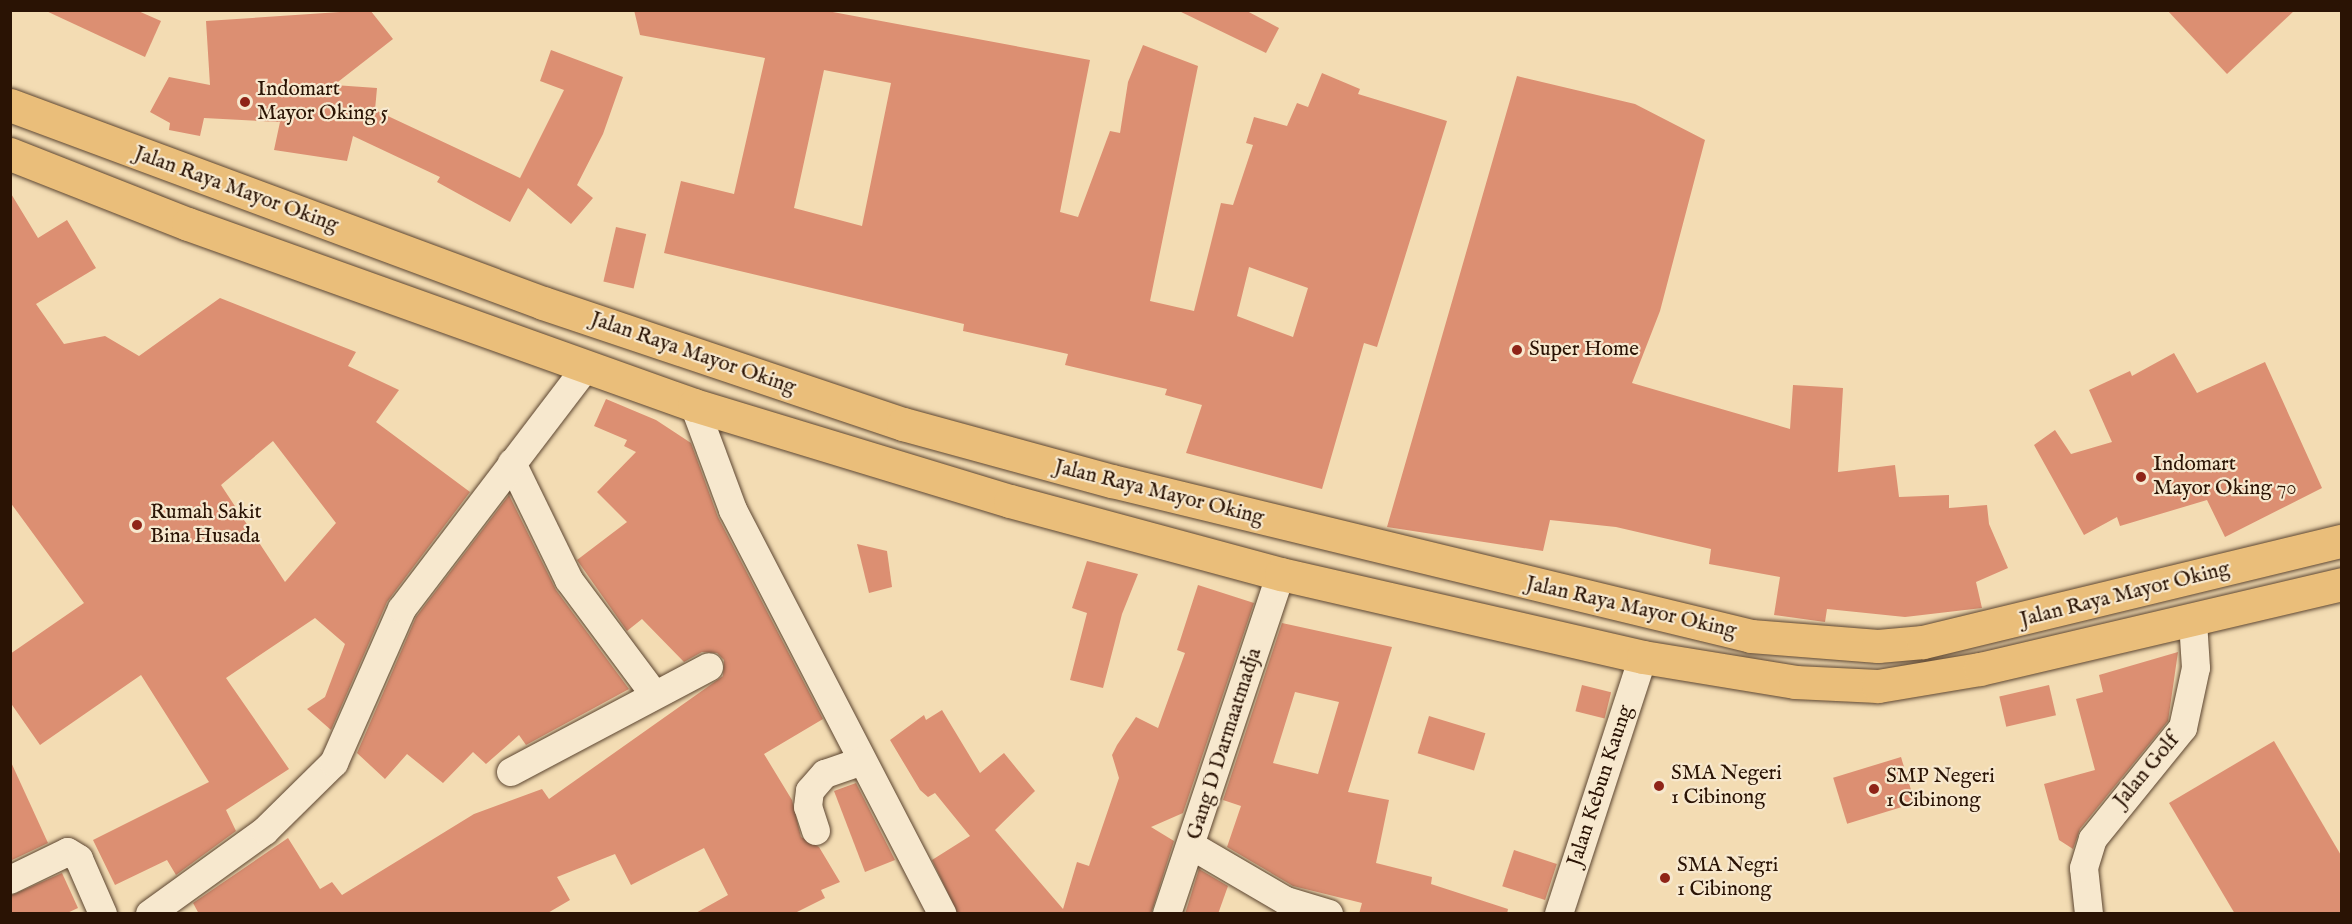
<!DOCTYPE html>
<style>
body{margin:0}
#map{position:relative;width:2352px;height:924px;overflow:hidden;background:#f3dcb3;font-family:"IM FELL English",serif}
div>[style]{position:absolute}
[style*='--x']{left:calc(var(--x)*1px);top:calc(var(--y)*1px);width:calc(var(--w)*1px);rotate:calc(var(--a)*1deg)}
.building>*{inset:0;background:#dc8f72;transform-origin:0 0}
.roads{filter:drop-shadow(0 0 2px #5c4530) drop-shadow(0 0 2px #5c4530)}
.minor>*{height:28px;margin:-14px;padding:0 14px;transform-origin:14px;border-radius:14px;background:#f7e8ce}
.major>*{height:33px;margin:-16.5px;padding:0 16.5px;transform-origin:16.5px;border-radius:16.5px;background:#eabe7a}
.dots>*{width:16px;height:16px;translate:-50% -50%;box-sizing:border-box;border:3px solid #f7e8ce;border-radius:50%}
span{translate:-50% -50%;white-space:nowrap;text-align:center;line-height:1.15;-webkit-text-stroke:4.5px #f7e8ce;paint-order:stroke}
.poi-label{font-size:21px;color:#2a1304}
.left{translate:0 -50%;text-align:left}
.street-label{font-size:21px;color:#2a1304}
.frame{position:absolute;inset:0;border:12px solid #2a1304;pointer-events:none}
</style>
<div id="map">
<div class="building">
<i style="clip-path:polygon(44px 10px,136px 10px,161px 21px,145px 57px)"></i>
<i style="clip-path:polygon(370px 10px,393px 39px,334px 85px,377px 88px,375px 110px,520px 178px,564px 90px,540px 81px,551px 50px,623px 77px,603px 134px,577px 185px,593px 198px,571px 224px,528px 188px,510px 222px,437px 182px,440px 177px,353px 136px,347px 161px,274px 150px,280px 122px,204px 118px,200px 136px,169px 130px,170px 123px,150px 112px,169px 77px,210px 85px,206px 21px)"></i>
<i style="clip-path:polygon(evenodd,634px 10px,822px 10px,1090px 60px,1060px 212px,1078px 217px,1110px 131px,1120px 133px,1128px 82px,1143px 45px,1198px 66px,1150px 301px,1194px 311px,1221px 203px,1233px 205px,1253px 145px,1246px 143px,1254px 117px,1287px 126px,1297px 103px,1308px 107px,1322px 73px,1360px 89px,1358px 94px,1447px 121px,1377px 347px,1364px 343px,1322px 489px,1186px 453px,1202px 405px,1165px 395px,1167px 389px,1065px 365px,1068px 354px,963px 331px,964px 324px,664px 253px,681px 181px,734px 194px,765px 58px,640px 35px,634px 10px,824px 70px,891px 83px,862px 226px,794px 208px,824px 70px,634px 10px,1249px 267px,1308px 288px,1293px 337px,1237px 316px,1249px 267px)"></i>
<i style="clip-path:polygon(1177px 10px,1245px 10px,1279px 28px,1266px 53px)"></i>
<i style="clip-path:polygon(2167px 10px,2295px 10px,2227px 74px)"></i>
<i style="clip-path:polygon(1517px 76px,1635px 104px,1705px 140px,1660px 311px,1632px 383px,1790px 429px,1793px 385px,1843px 388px,1838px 472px,1895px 465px,1899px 497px,1949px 495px,1949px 508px,1987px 505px,1989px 524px,2008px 568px,1976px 582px,1982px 608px,1905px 617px,1827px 609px,1825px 622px,1774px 615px,1780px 577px,1709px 564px,1711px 549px,1616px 527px,1550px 520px,1543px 551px,1387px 527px)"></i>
<i style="clip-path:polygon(evenodd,10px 192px,38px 238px,67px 220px,96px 268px,36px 304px,64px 344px,105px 336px,139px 356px,220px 298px,356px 352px,348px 366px,399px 390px,376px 422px,470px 492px,387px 602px,331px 730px,307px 709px,325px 697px,345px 644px,315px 618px,226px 678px,289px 769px,226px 810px,236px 831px,176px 875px,167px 860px,115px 885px,93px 840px,209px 782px,141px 675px,40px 745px,10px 702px,10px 654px,84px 603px,10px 502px,10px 192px,273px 441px,336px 523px,285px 582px,221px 485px,273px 441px)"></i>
<i style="left:616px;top:227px;width:31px;height:56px;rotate:13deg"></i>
<i style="clip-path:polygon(2174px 353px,2197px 393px,2265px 362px,2322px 488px,2225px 537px,2207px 500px,2120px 526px,2117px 517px,2084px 535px,2034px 445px,2055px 430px,2071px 454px,2112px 442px,2089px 390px,2130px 371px,2132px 376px)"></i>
<i style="clip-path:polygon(606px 399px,656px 420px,691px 443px,718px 517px,823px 719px,764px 754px,792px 800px,801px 837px,819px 847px,840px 882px,821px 890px,825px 898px,793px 914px,694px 914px,728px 895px,704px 848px,631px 885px,615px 854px,557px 877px,570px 900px,546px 914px,199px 914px,193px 903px,288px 838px,320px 889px,332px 882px,342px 895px,474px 814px,542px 789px,549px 799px,723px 676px,724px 660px,717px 653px,702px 652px,684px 662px,642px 619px,627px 631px,577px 560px,627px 522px,597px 492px,636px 452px,624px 446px,627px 440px,594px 426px)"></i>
<i style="clip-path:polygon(509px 495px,556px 590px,629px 689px,526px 745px,519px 735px,486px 764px,473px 752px,443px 783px,407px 754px,385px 779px,357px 753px,416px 617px)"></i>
<i style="clip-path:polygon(857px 544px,887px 551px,892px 587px,869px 593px)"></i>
<i style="clip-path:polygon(1087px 561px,1138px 574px,1122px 614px,1103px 688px,1070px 680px,1087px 613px,1072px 608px)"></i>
<i style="clip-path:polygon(1198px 585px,1254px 603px,1183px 813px,1151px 827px,1174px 841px,1151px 914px,958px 914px,932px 860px,970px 836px,935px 793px,928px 797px,920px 790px,890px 740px,924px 715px,926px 720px,942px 710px,980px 773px,1004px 753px,1035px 791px,995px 830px,1063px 909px,1077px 862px,1089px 866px,1119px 778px,1112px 755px,1117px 745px,1136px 717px,1158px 728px,1185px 653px,1177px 650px)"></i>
<i style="clip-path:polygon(evenodd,1282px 623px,1392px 647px,1348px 792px,1389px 800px,1376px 863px,1432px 877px,1431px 884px,1508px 909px,1507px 914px,1359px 914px,1362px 903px,1293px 886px,1227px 847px,1241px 806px,1223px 800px,1282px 623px,1295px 692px,1339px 702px,1318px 774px,1273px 763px,1295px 692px)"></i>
<i style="clip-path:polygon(2178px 652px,2168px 721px,2080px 829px,2073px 849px,2059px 840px,2044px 784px,2095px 770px,2076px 699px,2103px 692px,2099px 675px)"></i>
<i style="left:1582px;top:685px;width:30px;height:27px;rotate:14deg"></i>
<i style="left:2049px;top:685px;width:31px;height:51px;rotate:77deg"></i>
<i style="left:1429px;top:716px;width:59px;height:39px;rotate:17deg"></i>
<i style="clip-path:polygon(2274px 741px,2342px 857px,2342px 914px,2235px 914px,2169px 803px)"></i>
<i style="left:1901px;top:757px;width:48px;height:71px;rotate:73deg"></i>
<i style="clip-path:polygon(10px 760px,48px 843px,10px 861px)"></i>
<i style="clip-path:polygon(856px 783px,895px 860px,865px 872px,834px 791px)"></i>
<i style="left:1514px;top:850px;width:45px;height:38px;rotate:18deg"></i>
<i style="clip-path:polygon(1199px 869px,1228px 886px,1218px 914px,1185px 914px)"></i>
<i style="clip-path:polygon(62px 873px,78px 908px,65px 914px,10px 914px,10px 896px)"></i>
</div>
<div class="roads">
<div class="minor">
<i style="--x:694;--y:405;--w:112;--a:69.6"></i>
<i style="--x:733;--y:510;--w:455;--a:62.6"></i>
<i style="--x:512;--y:463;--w:130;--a:64"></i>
<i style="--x:569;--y:580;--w:142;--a:53.3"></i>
<i style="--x:511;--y:772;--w:224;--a:-27.9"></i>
<i style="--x:816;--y:831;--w:25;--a:-108"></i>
<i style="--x:808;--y:807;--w:16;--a:-83"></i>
<i style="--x:810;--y:791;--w:23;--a:-49"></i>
<i style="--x:825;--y:774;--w:39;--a:-19"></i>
<i style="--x:1192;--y:846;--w:109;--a:30.3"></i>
<i style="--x:1286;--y:901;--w:45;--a:16.8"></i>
<i style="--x:10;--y:880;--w:64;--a:-25.8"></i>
<i style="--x:68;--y:852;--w:13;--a:32"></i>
<i style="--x:79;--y:859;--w:60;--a:66.4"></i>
<i style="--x:150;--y:914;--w:142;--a:-35.8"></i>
<i style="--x:265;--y:831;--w:97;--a:-44.6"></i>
<i style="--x:334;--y:763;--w:168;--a:-66.2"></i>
<i style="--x:402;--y:609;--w:305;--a:-52.7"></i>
<i style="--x:1167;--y:914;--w:359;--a:-71.5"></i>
<i style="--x:1559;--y:914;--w:270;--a:-71.9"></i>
<i style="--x:2089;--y:914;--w:46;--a:-96.2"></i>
<i style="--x:2084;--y:868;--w:30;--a:-73"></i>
<i style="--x:2093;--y:839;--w:143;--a:-51"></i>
<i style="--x:2183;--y:728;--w:61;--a:-77.8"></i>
<i style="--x:2196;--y:668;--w:46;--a:-93.7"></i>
</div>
<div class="major">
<i style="--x:10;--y:105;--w:569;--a:20.38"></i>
<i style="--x:543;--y:303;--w:380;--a:18.6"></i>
<i style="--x:903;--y:424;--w:217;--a:15.3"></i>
<i style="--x:1112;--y:481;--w:658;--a:13.63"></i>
<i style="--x:1751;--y:636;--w:127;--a:4.5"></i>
<i style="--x:1878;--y:646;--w:45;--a:-5.1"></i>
<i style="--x:1923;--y:642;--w:431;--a:-13.6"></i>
<i style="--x:10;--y:154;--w:191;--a:21.5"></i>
<i style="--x:188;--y:224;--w:537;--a:19.68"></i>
<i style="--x:694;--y:405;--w:330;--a:16.9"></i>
<i style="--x:1010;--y:501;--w:281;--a:15.1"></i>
<i style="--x:1281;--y:574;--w:371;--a:12.9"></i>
<i style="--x:1643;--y:657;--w:154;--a:9.3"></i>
<i style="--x:1795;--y:682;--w:83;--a:2.8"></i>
<i style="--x:1878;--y:686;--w:103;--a:-9.5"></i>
<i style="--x:1980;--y:669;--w:372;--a:-13.2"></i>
</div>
</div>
<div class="dots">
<i style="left:245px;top:102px;background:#8f2418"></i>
<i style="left:1517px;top:350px;background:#8f2418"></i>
<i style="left:2141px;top:477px;background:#8f2418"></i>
<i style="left:137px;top:525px;background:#8f2418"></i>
<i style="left:1659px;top:786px;background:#8f2418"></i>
<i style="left:1874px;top:789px;background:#8f2418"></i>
<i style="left:1665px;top:878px;background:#8f2418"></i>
</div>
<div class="poi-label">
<span class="left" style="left:257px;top:102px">Indomart<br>Mayor Oking 5</span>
<span class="left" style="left:1529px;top:350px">Super Home</span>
<span class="left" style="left:2153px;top:477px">Indomart<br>Mayor Oking 70</span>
<span class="left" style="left:150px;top:525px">Rumah Sakit<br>Bina Husada</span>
<span class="left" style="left:1671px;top:786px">SMA Negeri<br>1 Cibinong</span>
<span class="left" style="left:1886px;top:789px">SMP Negeri<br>1 Cibinong</span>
<span class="left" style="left:1677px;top:878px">SMA Negri<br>1 Cibinong</span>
</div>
<div class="street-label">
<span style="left:236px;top:190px;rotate:20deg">Jalan Raya Mayor Oking</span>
<span style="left:693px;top:354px;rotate:19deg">Jalan Raya Mayor Oking</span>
<span style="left:1159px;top:493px;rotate:14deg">Jalan Raya Mayor Oking</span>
<span style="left:2125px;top:595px;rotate:-14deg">Jalan Raya Mayor Oking</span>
<span style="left:1631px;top:608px;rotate:13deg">Jalan Raya Mayor Oking</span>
<span style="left:1225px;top:744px;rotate:-72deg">Gang D Darmaatmadja</span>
<span style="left:2147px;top:771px;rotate:-50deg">Jalan Golf</span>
<span style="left:1601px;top:786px;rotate:-72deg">Jalan Kebun Kaung</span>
</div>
<div class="frame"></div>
</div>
